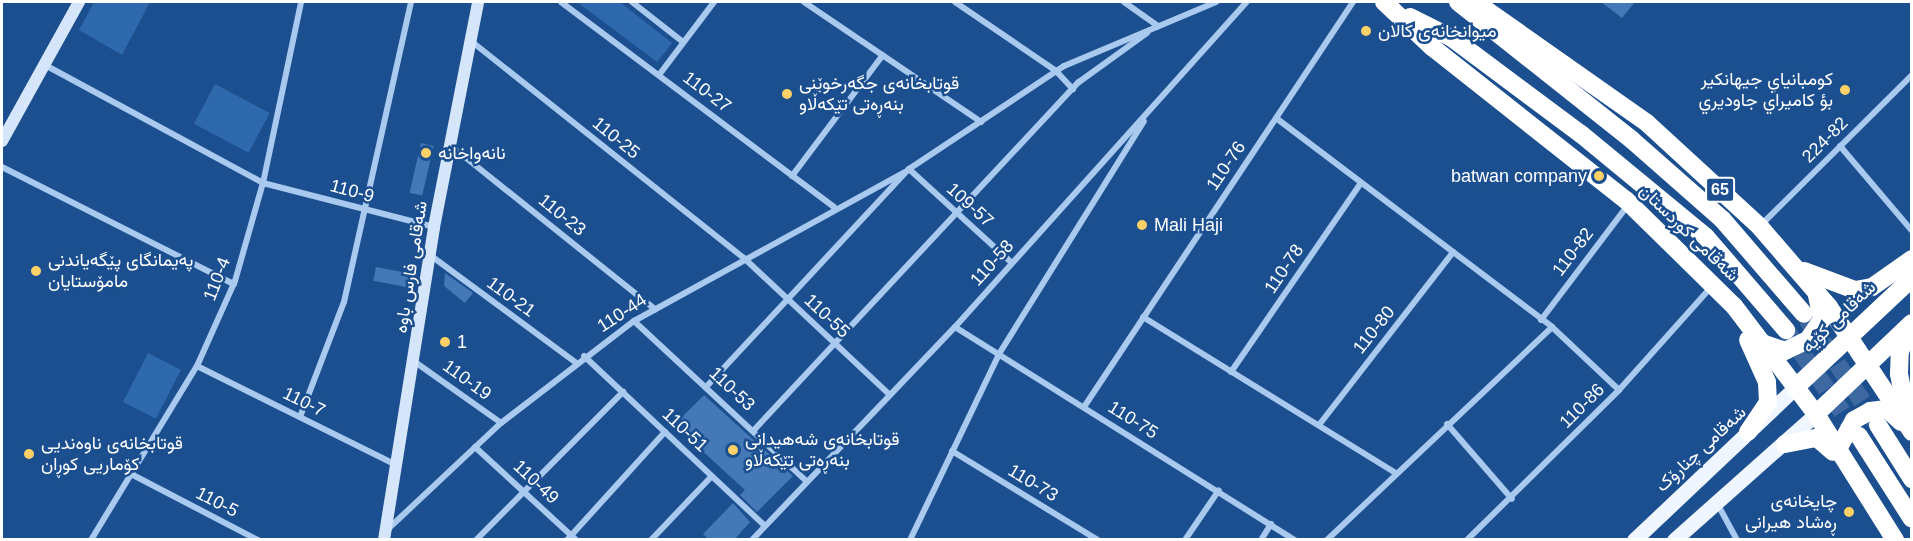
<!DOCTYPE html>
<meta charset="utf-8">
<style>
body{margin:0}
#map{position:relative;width:1913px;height:541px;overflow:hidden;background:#1b4f8f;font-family:Arial,Vazirmatn,sans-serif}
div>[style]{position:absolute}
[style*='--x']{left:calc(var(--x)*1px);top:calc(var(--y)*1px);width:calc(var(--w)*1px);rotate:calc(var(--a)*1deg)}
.green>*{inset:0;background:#2e69ad;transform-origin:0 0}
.building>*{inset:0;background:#4478b7;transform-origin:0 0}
.highway-tunnel>*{height:18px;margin-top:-9px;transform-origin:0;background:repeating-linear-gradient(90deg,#3d69a0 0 18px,transparent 0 27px)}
.street>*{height:6px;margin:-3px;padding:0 3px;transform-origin:3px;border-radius:3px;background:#a9c9ee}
.secondary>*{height:12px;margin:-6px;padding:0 6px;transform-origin:6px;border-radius:6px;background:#d6e6fa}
.primary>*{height:15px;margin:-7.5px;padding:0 7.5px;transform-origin:7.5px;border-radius:7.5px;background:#f0f6ff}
.highway>*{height:18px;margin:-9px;padding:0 9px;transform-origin:9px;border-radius:9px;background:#fff}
.dots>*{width:16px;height:16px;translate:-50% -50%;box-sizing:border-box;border:3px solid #1b4f8f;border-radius:50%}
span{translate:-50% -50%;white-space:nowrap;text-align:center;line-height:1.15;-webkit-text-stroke:5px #1b4f8f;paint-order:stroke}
.shield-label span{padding:2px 4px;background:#1b4f8f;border:2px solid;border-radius:4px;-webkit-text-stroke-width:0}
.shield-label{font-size:16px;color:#fff;font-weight:700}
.poi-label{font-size:18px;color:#fff}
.left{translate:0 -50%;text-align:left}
.right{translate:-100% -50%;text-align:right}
.street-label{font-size:18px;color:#fff}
.frame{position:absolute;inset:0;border:3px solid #fff;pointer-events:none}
</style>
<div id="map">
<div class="green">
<i style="clip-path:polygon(94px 2px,150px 2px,122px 55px,79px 30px)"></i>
<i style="clip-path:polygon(577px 2px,620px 2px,672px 43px,657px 62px)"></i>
<i style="left:215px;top:84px;width:62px;height:45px;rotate:28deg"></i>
<i style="left:148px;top:353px;width:37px;height:55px;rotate:27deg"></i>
</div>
<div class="building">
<i style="clip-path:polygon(1601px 2px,1635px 2px,1622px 18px)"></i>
<i style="left:421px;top:143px;width:13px;height:51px;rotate:13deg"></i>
<i style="left:376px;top:267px;width:36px;height:14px;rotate:11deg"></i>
<i style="clip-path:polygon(445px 273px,473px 293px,465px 303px,444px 286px)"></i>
<i style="clip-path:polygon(704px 395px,793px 476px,757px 512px,740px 495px,745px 490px,674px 425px)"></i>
<i style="clip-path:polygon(733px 503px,750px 522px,734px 540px,709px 540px,703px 534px)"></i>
</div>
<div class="highway-tunnel">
<i style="--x:1807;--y:319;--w:125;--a:56.1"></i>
<i style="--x:1786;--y:330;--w:127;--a:55.6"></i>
</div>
<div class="street">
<i style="--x:561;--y:2;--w:341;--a:36.9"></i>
<i style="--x:632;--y:2;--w:65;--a:38.1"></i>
<i style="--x:804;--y:2;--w:214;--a:34.1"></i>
<i style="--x:955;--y:2;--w:122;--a:34.3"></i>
<i style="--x:1056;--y:71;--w:25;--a:47"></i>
<i style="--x:1124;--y:2;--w:42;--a:35.2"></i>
<i style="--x:471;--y:41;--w:349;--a:38.5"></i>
<i style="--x:744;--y:258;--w:200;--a:43.2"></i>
<i style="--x:45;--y:65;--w:248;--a:28.4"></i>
<i style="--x:263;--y:183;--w:177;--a:14.4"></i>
<i style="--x:659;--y:75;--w:91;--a:-53"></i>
<i style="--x:1276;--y:118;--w:346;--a:37.1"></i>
<i style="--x:1552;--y:327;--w:92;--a:43.2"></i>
<i style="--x:450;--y:145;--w:263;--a:38.7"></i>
<i style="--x:1840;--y:146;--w:111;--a:49.7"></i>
<i style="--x:2;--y:167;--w:260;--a:26.8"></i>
<i style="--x:909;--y:169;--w:139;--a:42.4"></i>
<i style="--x:792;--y:176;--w:151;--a:-53.1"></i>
<i style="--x:1762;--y:224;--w:211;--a:-44.8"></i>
<i style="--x:430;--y:255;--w:180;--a:36.4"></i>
<i style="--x:1143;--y:317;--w:297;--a:31.7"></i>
<i style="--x:1541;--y:320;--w:144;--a:-52.9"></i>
<i style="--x:634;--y:321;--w:236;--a:42.9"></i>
<i style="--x:955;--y:327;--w:401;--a:32.1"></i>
<i style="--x:584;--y:356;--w:248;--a:43.2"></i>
<i style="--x:415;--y:362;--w:105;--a:35.3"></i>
<i style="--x:197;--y:366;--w:222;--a:26.4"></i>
<i style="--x:1231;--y:372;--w:229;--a:-55.5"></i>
<i style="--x:707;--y:386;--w:296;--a:-47.1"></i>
<i style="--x:909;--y:169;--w:186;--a:-33.6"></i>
<i style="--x:1064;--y:66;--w:165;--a:-22.8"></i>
<i style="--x:1084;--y:407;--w:486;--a:-56.4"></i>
<i style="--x:300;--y:417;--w:123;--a:-69.1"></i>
<i style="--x:344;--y:302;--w:307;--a:-77.4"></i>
<i style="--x:1447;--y:424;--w:99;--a:49.1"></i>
<i style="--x:1319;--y:425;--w:219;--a:-52.2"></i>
<i style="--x:754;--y:430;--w:476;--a:-47"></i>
<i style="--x:1079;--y:82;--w:84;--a:-35.8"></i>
<i style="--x:475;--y:447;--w:137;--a:42.6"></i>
<i style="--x:952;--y:451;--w:171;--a:31.4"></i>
<i style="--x:131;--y:474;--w:143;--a:27.5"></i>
<i style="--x:1717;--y:503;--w:42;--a:61.6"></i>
<i style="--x:388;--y:529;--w:155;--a:-43.2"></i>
<i style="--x:501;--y:423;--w:168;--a:-37.5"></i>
<i style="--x:634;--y:321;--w:309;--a:-28.8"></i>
<i style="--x:91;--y:540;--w:204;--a:-58.7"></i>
<i style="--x:197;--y:366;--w:93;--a:-65.9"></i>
<i style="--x:235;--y:281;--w:102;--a:-74.1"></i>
<i style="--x:263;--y:183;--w:185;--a:-78.1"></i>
<i style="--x:476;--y:540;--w:209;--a:-45.2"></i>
<i style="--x:567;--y:540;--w:146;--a:-47.8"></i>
<i style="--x:651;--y:540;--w:88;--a:-46.4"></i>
<i style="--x:752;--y:540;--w:294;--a:-46.4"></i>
<i style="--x:955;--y:327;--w:437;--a:-48.1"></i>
<i style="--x:910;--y:540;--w:206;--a:-64.4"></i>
<i style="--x:999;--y:354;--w:274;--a:-58.1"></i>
<i style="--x:1185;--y:540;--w:60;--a:-55.8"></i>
<i style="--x:1261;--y:540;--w:19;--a:-58"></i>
<i style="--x:1327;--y:540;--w:310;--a:-43.4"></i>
<i style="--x:1467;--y:540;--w:214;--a:-44.6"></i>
<i style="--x:1619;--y:390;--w:140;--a:-48.2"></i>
</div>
<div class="secondary">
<i style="--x:2;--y:141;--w:159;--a:-61"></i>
<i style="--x:384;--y:540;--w:317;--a:-80.9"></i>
<i style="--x:434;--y:227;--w:229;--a:-78.9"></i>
</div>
<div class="primary">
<i style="--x:1634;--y:540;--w:221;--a:-43.4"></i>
<i style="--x:1674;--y:540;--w:190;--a:-41.6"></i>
</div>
<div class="highway">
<i style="--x:1384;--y:2;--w:66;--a:43.2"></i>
<i style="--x:1432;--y:47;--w:247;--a:38.3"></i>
<i style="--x:1626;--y:200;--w:151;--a:44.5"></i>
<i style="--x:1734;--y:306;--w:136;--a:52.8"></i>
<i style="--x:1816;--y:414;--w:149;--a:57.9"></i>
<i style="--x:1458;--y:2;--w:222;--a:38.4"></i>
<i style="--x:1632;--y:140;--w:120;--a:41.3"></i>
<i style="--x:1722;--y:219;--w:125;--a:49.2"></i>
<i style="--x:1475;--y:2;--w:210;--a:35.1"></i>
<i style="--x:1647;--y:123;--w:154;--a:42.6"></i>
<i style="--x:1760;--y:227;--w:106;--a:49.2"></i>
<i style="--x:1829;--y:307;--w:150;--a:56.4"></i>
<i style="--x:1410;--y:17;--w:47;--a:26.6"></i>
<i style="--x:1452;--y:38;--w:161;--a:36.7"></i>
<i style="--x:1581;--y:134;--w:162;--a:39.5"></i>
<i style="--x:1706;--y:237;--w:123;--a:49.3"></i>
<i style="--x:1804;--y:271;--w:54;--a:20.4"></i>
<i style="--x:1855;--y:290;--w:17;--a:-10"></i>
<i style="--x:1872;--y:287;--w:49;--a:-35"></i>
<i style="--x:1762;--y:343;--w:24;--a:19"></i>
<i style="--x:1785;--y:351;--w:25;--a:-26"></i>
<i style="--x:1808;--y:340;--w:25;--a:-56"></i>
<i style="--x:1822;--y:319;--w:24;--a:-102"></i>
<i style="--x:1795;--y:388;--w:161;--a:-43.2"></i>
<i style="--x:1816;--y:414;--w:132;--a:-43.5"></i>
<i style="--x:1907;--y:415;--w:42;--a:-101"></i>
<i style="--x:1899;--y:374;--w:23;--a:-88"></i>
<i style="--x:1900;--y:351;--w:24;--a:-66"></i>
<i style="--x:1878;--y:425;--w:64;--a:57.8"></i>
<i style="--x:1748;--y:432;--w:36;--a:-56"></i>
<i style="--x:1768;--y:402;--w:20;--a:-93"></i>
<i style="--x:1767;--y:382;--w:46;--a:-114.3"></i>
<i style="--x:1859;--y:436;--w:98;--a:57.4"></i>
<i style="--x:1785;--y:444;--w:33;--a:-11"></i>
<i style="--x:1817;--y:438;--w:21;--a:41"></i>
<i style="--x:1838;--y:449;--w:33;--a:-61"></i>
<i style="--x:1854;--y:420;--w:18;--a:-29"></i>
<i style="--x:1870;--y:411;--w:17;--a:-7"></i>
<i style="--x:1887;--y:409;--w:19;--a:43"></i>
</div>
<div class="dots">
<i style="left:1366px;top:31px;background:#ffd166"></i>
<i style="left:1845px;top:90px;background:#ffd166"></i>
<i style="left:787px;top:94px;background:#ffd166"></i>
<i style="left:426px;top:153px;background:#ffd166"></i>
<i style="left:1599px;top:176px;background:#ffd166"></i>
<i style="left:1142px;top:225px;background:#ffd166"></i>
<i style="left:36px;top:271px;background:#ffd166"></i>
<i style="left:445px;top:342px;background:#ffd166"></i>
<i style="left:733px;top:450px;background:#ffd166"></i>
<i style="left:29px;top:454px;background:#ffd166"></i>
<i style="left:1849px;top:512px;background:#ffd166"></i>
</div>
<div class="shield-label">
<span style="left:1720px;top:190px">65</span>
</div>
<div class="poi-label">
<span class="left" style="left:1378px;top:31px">میوانخانەی کالان</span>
<span class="right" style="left:1833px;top:90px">كومبانياي جيهانكير<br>بؤ كاميراي جاوديري</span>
<span class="left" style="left:799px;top:94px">قوتابخانەی جگەرخوێنی<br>بنەڕەتی تێکەڵاو</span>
<span class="left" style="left:438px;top:153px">نانەواخانە</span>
<span class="right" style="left:1587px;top:176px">batwan company</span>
<span class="left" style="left:1154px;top:225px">Mali Haji</span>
<span class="left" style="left:48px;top:271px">پەیمانگای پێگەیاندنی<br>مامۆستایان</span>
<span class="left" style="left:457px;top:342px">1</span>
<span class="left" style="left:745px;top:450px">قوتابخانەی شەهیدانی<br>بنەڕەتی تێکەڵاو</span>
<span class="left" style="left:41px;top:454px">قوتابخانەی ناوەندیی<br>کۆماریی کوڕان</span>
<span class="right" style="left:1837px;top:512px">چایخانەی<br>ڕەشاد ھیرانی</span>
</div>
<div class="street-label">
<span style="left:707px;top:92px;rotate:37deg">110-27</span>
<span style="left:616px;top:138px;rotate:39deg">110-25</span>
<span style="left:1825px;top:140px;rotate:-45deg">224-82</span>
<span style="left:1226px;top:166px;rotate:-56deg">110-76</span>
<span style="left:352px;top:191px;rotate:15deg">110-9</span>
<span style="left:970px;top:205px;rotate:42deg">109-57</span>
<span style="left:562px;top:215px;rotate:39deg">110-23</span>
<span style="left:1689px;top:233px;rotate:44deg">شەقامی کوردستان</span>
<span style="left:1573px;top:252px;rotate:-53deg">110-82</span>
<span style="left:992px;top:263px;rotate:-48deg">110-58</span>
<span style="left:411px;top:267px;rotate:-81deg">شەقامی فارس باوە</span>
<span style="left:1284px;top:269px;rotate:-56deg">110-78</span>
<span style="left:217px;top:279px;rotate:-69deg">110-4</span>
<span style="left:511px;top:297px;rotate:36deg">110-21</span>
<span style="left:622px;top:313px;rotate:-33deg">110-44</span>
<span style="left:827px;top:316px;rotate:43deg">110-55</span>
<span style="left:1839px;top:317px;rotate:-44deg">شەقامی کۆیە</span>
<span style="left:1374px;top:330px;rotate:-52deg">110-80</span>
<span style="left:467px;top:380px;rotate:36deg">110-19</span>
<span style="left:732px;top:389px;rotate:43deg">110-53</span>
<span style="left:304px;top:402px;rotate:26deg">110-7</span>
<span style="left:1582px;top:406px;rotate:-45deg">110-86</span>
<span style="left:1133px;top:420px;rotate:32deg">110-75</span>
<span style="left:685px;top:430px;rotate:43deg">110-51</span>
<span style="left:1701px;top:449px;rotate:-43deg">شەقامی چنارۆک</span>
<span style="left:536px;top:482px;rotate:43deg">110-49</span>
<span style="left:1033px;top:483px;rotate:31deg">110-73</span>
<span style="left:217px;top:502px;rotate:27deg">110-5</span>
</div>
<div class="frame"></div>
</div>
